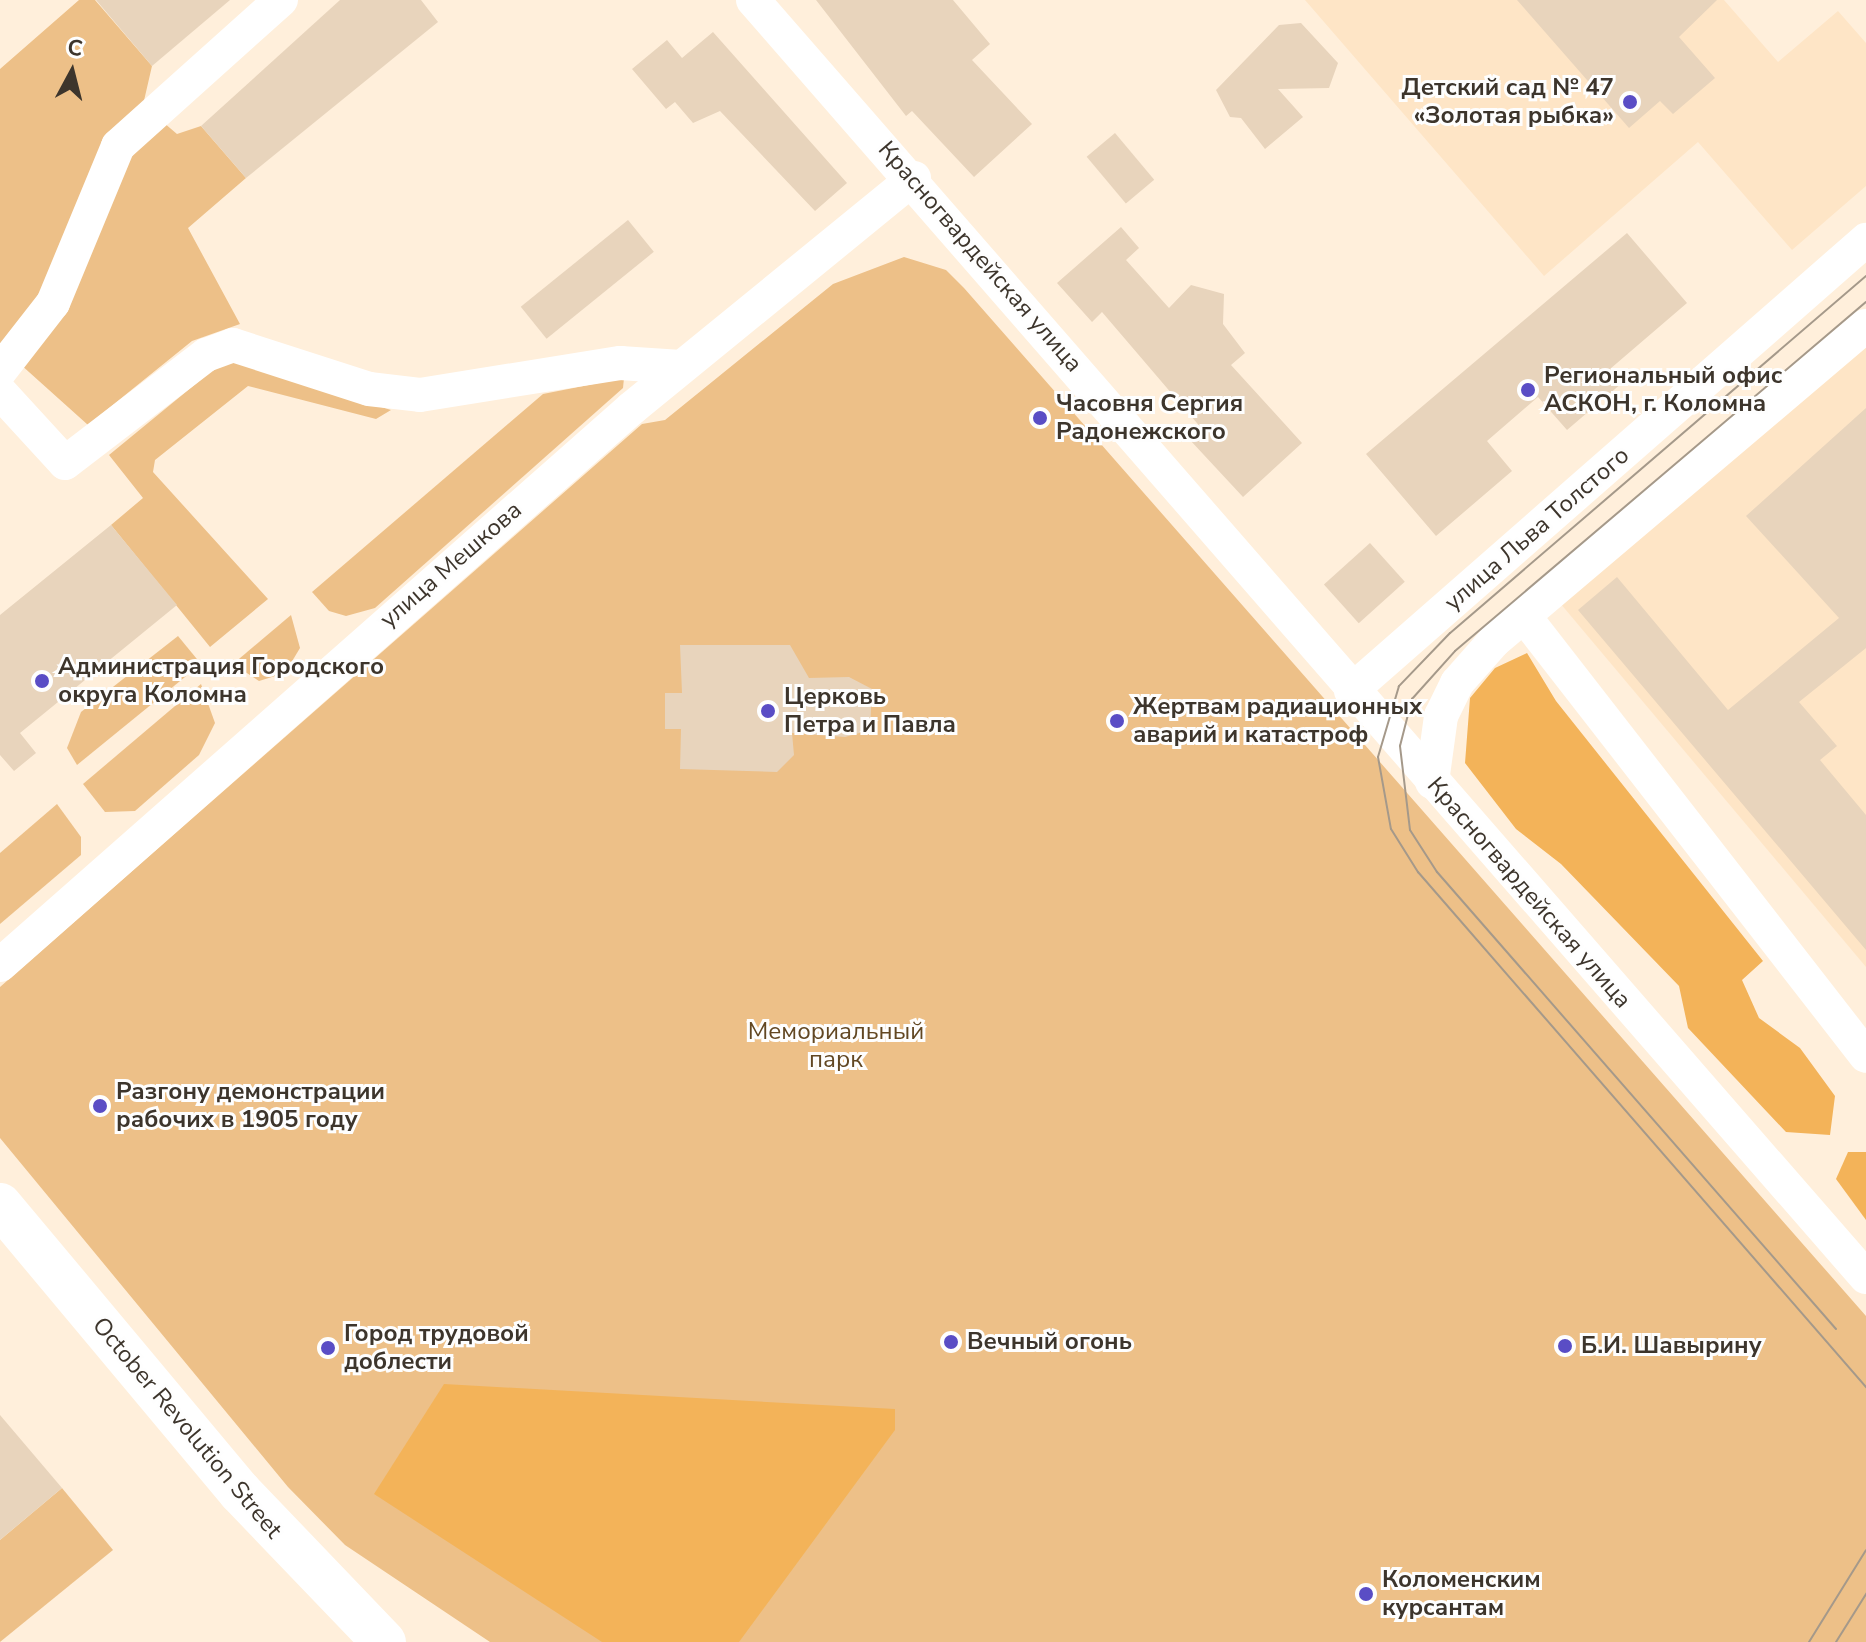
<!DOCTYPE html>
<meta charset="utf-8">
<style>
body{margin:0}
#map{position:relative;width:1866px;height:1642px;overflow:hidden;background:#ffefdb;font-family:"Nunito Sans",sans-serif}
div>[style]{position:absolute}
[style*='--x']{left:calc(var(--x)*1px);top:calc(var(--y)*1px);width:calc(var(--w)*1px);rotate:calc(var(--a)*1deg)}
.built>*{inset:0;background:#fee5c6}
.green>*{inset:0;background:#edc088}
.forest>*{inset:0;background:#f3b359}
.building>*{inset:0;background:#e8d4bc;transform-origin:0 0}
.minor>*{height:34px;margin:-17px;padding:0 17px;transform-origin:17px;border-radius:17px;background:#fff}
.major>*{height:44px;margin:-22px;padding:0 22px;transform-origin:22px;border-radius:22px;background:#fff}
.tram>*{height:2px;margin:-1px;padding:0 1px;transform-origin:1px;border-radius:1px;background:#a5998a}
.dots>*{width:22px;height:22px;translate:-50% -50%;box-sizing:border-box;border:4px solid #fefefe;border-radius:50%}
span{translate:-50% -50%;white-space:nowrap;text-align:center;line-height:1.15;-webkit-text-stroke:6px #fefefe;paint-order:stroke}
.poi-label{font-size:24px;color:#3d352c;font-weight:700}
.right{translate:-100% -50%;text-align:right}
.left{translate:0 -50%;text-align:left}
.street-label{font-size:24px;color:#3d352c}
.park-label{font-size:24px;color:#624722}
.north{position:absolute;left:32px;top:32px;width:80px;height:80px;-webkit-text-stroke:6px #fefefe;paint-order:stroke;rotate:7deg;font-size:22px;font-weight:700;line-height:32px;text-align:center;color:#3d352c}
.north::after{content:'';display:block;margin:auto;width:28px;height:36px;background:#3d352c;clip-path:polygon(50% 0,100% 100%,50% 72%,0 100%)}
</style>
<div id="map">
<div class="built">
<i style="clip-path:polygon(1305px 0,1724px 0,1778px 62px,1838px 11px,1866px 43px,1866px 186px,1792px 250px,1698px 142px,1544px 276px)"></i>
<i style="clip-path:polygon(1866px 346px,1866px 967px,1560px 603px)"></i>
</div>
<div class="green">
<i style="clip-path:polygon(79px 0,95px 0,152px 66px,143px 105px,177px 134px,201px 126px,246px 178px,188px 228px,240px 324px,192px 341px,88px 425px,0 346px,0 69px)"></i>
<i style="clip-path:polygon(904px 257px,946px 270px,964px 288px,1866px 1316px,1866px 1642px,490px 1642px,345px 1545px,288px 1487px,0 1138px,0 987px,642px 424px,665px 420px,833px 284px)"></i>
<i style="clip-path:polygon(226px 359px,391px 410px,376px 419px,248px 386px,155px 460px,153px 472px,268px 599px,210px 647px,111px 525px,143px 498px,109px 455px)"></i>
<i style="clip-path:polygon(624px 378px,623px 388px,375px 608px,346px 616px,329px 611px,312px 592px,543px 394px)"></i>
<i style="clip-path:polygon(291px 615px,300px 648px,285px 673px,259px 681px,233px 664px)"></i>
<i style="clip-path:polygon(178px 636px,201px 664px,77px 765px,67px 748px,81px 712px)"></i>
<i style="clip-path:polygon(201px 684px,215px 723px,199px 755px,135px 811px,105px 812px,83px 784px)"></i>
<i style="clip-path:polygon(57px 804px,81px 837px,81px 855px,0 924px,0 853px)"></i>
<i style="clip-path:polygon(62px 1488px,113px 1550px,0 1642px,0 1540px)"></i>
</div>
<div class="forest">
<i style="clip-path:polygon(1527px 653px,1556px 701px,1763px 961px,1742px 980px,1759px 1018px,1800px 1048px,1835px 1096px,1830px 1135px,1786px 1132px,1688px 1028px,1679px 986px,1561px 864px,1516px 829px,1465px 763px,1470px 698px,1495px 668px)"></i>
<i style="clip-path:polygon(1848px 1152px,1866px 1152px,1866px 1220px,1836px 1179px)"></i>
<i style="clip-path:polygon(444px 1384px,895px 1409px,895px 1430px,739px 1642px,602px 1642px,374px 1494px)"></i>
</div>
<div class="building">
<i style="clip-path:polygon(96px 0,230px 0,152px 66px)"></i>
<i style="clip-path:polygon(340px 0,421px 0,438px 22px,246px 178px,201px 126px)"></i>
<i style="clip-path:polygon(816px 0,953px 0,990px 44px,972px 60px,1032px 124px,974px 177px,912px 111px,906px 116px)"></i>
<i style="clip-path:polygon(1517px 0,1717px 0,1679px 37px,1715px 78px,1673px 114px,1660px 101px,1629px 128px)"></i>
<i style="clip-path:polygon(1301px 23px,1338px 63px,1329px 88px,1278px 89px,1303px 117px,1265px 149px,1241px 118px,1230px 117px,1216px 90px,1279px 25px)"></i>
<i style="clip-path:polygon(713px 32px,847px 183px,815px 211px,720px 111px,693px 123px,675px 102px,666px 109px,632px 69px,667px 40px,682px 58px)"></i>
<i style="left:1115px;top:133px;width:61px;height:37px;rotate:50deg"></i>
<i style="left:628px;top:220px;width:41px;height:138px;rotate:51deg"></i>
<i style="clip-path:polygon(1121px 227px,1139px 248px,1126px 260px,1169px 308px,1191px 285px,1224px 294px,1223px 324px,1245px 353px,1231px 365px,1302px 443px,1243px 497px,1190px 440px,1202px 429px,1102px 312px,1092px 322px,1057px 283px)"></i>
<i style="clip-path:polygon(1627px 233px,1687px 303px,1610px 369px,1622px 383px,1567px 430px,1538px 397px,1487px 441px,1512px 471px,1436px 536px,1366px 454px)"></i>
<i style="clip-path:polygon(1866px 408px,1866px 648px,1799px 702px,1837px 746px,1820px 760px,1866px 815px,1866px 950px,1578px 610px,1617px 577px,1728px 710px,1839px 618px,1746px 516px)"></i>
<i style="clip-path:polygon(111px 525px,177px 605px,20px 733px,36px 753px,14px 771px,0 755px,0 615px)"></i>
<i style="left:1370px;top:543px;width:52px;height:62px;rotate:48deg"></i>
<i style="clip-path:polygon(680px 645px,790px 645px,809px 678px,849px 677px,872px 689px,870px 730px,845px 737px,792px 733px,794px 755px,777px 772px,680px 769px,681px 729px,665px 729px,665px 693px,682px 693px)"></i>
<i style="clip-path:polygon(0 1415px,62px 1488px,0 1540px)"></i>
</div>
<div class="minor">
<i style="--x:753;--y:0;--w:1694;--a:48.93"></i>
<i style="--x:0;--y:371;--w:86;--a:-52.1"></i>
<i style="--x:53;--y:303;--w:170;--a:-67.5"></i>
<i style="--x:118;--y:146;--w:219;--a:-41.9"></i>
<i style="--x:0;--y:392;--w:96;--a:47.5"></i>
<i style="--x:65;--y:463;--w:178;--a:-37.5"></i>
<i style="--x:206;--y:355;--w:29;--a:-20"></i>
<i style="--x:233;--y:345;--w:143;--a:17.9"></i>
<i style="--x:369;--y:389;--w:51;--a:6.7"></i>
<i style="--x:420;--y:395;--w:203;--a:-9.1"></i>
<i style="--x:620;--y:363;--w:61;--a:3.8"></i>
<i style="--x:1524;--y:616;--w:557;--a:52.14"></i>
<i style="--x:1351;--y:691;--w:685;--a:-41.21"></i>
<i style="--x:1432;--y:782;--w:67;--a:-82.2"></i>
<i style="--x:1441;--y:716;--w:37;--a:-64"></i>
<i style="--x:1457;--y:683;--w:56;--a:-48.6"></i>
<i style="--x:1494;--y:641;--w:487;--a:-40.3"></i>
<i style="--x:0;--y:965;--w:842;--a:-41.39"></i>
<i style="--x:632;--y:408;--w:364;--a:-39.2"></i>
</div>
<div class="major">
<i style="--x:0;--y:1205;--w:374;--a:50.1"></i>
<i style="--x:240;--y:1492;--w:208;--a:46.2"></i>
</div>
<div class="tram">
<i style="--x:1866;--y:276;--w:548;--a:139.36"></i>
<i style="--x:1450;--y:633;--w:74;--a:133.9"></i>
<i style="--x:1399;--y:686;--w:74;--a:106.5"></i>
<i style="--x:1378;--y:757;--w:73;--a:79.8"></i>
<i style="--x:1391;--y:829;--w:51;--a:57.9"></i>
<i style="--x:1418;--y:872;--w:683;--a:48.98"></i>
<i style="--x:1836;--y:1329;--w:607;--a:-131.12"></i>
<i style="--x:1437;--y:872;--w:50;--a:-122.7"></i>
<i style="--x:1410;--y:830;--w:85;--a:-96.8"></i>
<i style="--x:1400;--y:746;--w:49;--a:-75.7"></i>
<i style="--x:1412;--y:699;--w:64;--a:-48.1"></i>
<i style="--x:1455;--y:651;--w:539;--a:-40.34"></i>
<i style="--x:1809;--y:1642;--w:108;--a:-58.2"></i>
<i style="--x:1836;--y:1642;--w:57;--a:-58"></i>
</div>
<div class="dots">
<i style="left:1630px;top:102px;background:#5a4dc5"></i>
<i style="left:1528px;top:390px;background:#5a4dc5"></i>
<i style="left:1040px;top:418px;background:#5a4dc5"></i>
<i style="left:42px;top:681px;background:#5a4dc5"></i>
<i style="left:768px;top:711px;background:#5a4dc5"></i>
<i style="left:1117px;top:721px;background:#5a4dc5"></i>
<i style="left:100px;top:1106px;background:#5a4dc5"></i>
<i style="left:951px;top:1342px;background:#5a4dc5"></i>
<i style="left:1565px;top:1346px;background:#5a4dc5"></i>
<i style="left:328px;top:1348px;background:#5a4dc5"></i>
<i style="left:1366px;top:1594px;background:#5a4dc5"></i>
</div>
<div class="poi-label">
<span class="right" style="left:1614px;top:102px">Детский сад № 47<br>«Золотая рыбка»</span>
<span class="left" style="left:1544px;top:390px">Региональный офис<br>АСКОН, г. Коломна</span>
<span class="left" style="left:1056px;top:418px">Часовня Сергия<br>Радонежского</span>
<span class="left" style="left:58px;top:681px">Администрация Городского<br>округа Коломна</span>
<span class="left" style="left:784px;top:711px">Церковь<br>Петра и Павла</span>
<span class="left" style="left:1133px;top:721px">Жертвам радиационных<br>аварий и катастроф</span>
<span class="left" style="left:116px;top:1106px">Разгону демонстрации<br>рабочих в 1905 году</span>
<span class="left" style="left:344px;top:1348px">Город трудовой<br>доблести</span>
<span class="left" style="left:967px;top:1342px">Вечный огонь</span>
<span class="left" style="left:1581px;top:1346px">Б.И. Шавырину</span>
<span class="left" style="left:1382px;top:1594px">Коломенским<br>курсантам</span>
</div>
<div class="street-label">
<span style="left:980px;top:257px;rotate:49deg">Красногвардейская улица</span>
<span style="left:1537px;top:529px;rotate:-41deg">улица Льва Толстого</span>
<span style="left:451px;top:565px;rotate:-41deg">улица Мешкова</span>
<span style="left:1529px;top:893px;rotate:49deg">Красногвардейская улица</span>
<span style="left:187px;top:1428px;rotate:50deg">October Revolution Street</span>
</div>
<div class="park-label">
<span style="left:836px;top:1046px">Мемориальный<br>парк</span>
</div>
<div class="north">С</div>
</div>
